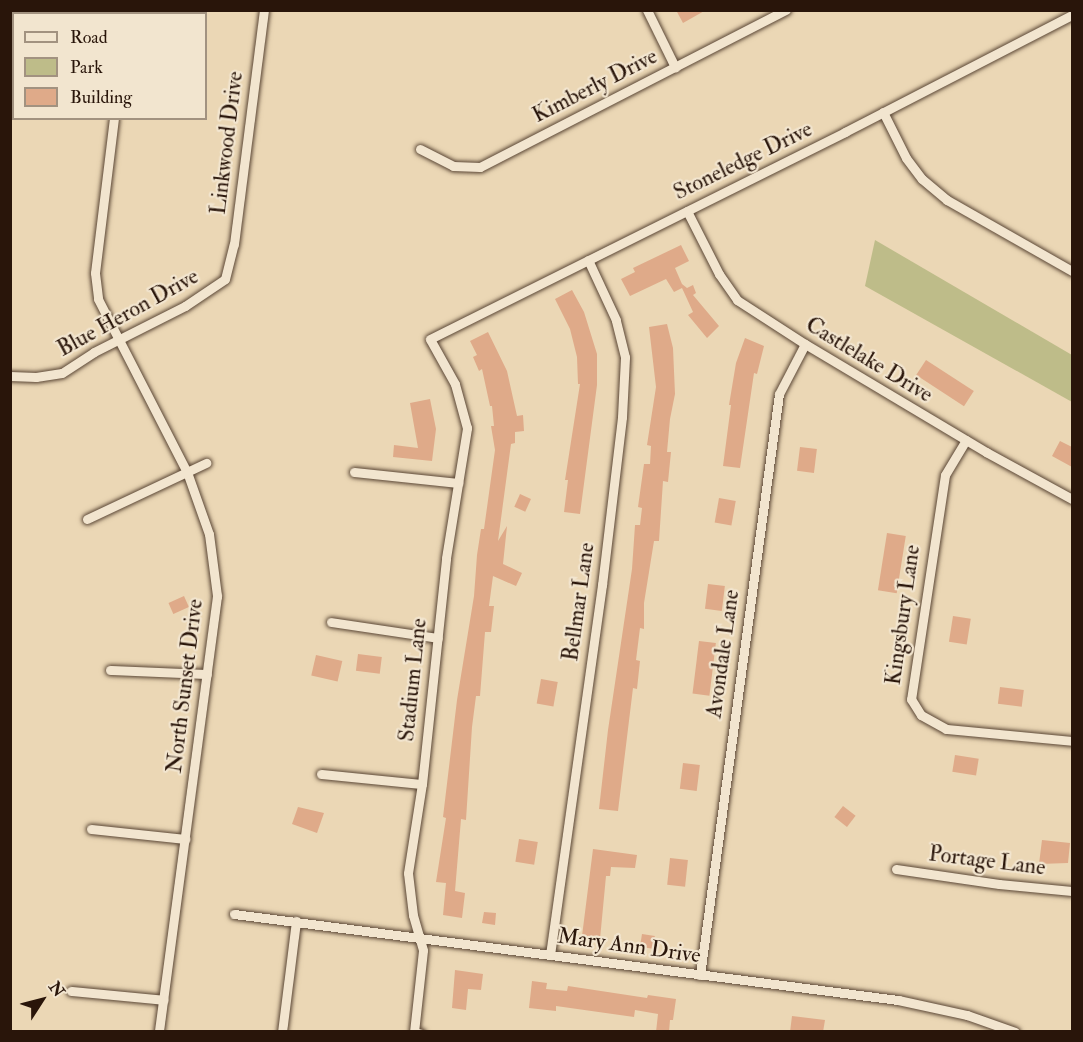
<!DOCTYPE html>
<style>
body{margin:0}
#map{position:relative;width:1083px;height:1042px;overflow:hidden;background:#ebd7b5;font-family:"IM FELL Double Pica",serif}
div>[style]{position:absolute}
[style*='--x']{left:calc(var(--x)*1px);top:calc(var(--y)*1px);width:calc(var(--w)*1px);rotate:calc(var(--a)*1deg)}
.green>*{inset:0;background:#bebc89}
.building>*{inset:0;background:#dfaa89;transform-origin:0 0}
.roads{filter:drop-shadow(0 0 2px #5a4635) drop-shadow(0 0 2px #5a4635)}
.lane>*{height:4.5px;margin:-2.25px;padding:0 2.25px;transform-origin:2.25px;border-radius:2.25px;background:#f2e5cf}
.street>*{height:9px;margin:-4.5px;padding:0 4.5px;transform-origin:4.5px;border-radius:4.5px;background:#f2e5cf}
span{translate:-50% -50%;white-space:nowrap;text-align:center;line-height:1.15;-webkit-text-stroke:4.5px #f2e5cf;paint-order:stroke}
.street-label{font-size:22px;color:#29150a}
.frame{position:absolute;inset:0;border:12px solid #29150a;pointer-events:none}
.legend{position:absolute;left:12px;top:12px;width:195px;height:108px;box-sizing:border-box;background:#f2e5cf;border:2px solid #a29280;margin:0;padding:8px 10px;list-style:none;font-size:18px;color:#29150a}
.legend li{display:flex;align-items:center;gap:12px;height:30px}
.legend b{width:30px;border:2px solid #a29280}
.north{position:absolute;left:12px;top:970px;width:60px;height:60px;-webkit-text-stroke:4px #f2e5cf;paint-order:stroke;rotate:54deg;font-size:16px;font-weight:700;line-height:24px;text-align:center;color:#29150a}
.north::after{content:'';display:block;margin:auto;width:21px;height:27px;background:#29150a;clip-path:polygon(50% 0,100% 100%,50% 72%,0 100%)}
</style>
<div id="map">
<div class="green">
<i style="clip-path:polygon(875px 240px,1072px 355px,1072px 402px,865px 286px)"></i>
</div>
<div class="building">
<i style="clip-path:polygon(676px 10px,706px 10px,683px 23px)"></i>
<i style="clip-path:polygon(681px 245px,689px 261px,675px 268px,682px 284px,687px 288px,693px 285px,696px 293px,693px 295px,719px 326px,707px 338px,688px 315px,693px 312px,682px 288px,674px 292px,666px 279px,630px 296px,621px 279px,635px 272px,633px 268px)"></i>
<i style="clip-path:polygon(572px 290px,584px 312px,597px 354px,597px 385px,580px 514px,564px 512px,568px 480px,565px 480px,580px 384px,578px 384px,577px 357px,570px 329px,555px 299px)"></i>
<i style="clip-path:polygon(667px 324px,673px 348px,675px 394px,670px 419px,667px 452px,671px 452px,668px 482px,663px 481px,659px 541px,654px 541px,644px 603px,644px 629px,640px 628px,636px 660px,640px 661px,637px 689px,633px 688px,618px 811px,599px 809px,608px 730px,632px 569px,635px 525px,640px 525px,642px 508px,638px 507px,644px 464px,650px 464px,651px 446px,647px 445px,656px 387px,649px 327px)"></i>
<i style="clip-path:polygon(488px 332px,507px 371px,517px 416px,523px 415px,524px 431px,515px 432px,515px 443px,511px 444px,498px 541px,507px 526px,503px 564px,522px 573px,516px 586px,493px 576px,489px 606px,494px 606px,491px 632px,485px 632px,480px 696px,476px 696px,472px 727px,466px 820px,461px 819px,455px 891px,465px 893px,462px 918px,443px 915px,446px 883px,436px 882px,446px 818px,443px 817px,457px 700px,474px 596px,477px 555px,481px 529px,484px 529px,495px 450px,491px 426px,494px 426px,492px 406px,490px 406px,482px 369px,479px 371px,473px 357px,477px 355px,470px 341px)"></i>
<i style="clip-path:polygon(745px 338px,764px 346px,757px 374px,754px 373px,740px 468px,723px 466px,731px 405px,729px 405px,736px 363px)"></i>
<i style="left:926px;top:360px;width:57px;height:18px;rotate:33deg"></i>
<i style="clip-path:polygon(430px 399px,436px 429px,432px 461px,393px 457px,394px 445px,418px 448px,410px 403px)"></i>
<i style="clip-path:polygon(1060px 441px,1072px 447px,1072px 467px,1052px 456px)"></i>
<i style="left:800px;top:447px;width:17px;height:24px;rotate:7deg"></i>
<i style="left:520px;top:494px;width:12px;height:14px;rotate:24deg"></i>
<i style="left:719px;top:498px;width:17px;height:25px;rotate:10deg"></i>
<i style="left:887px;top:533px;width:19px;height:58px;rotate:9deg"></i>
<i style="left:708px;top:584px;width:17px;height:25px;rotate:7deg"></i>
<i style="left:184px;top:596px;width:12px;height:17px;rotate:66deg"></i>
<i style="left:953px;top:616px;width:18px;height:26px;rotate:9deg"></i>
<i style="left:699px;top:641px;width:17px;height:53px;rotate:7deg"></i>
<i style="left:358px;top:654px;width:24px;height:17px;rotate:7deg"></i>
<i style="left:316px;top:655px;width:27px;height:21px;rotate:13deg"></i>
<i style="left:541px;top:679px;width:17px;height:25px;rotate:10deg"></i>
<i style="left:1000px;top:687px;width:24px;height:17px;rotate:7deg"></i>
<i style="left:955px;top:755px;width:24px;height:17px;rotate:9deg"></i>
<i style="left:683px;top:763px;width:17px;height:26px;rotate:7deg"></i>
<i style="left:843px;top:806px;width:16px;height:14px;rotate:38deg"></i>
<i style="clip-path:polygon(298px 807px,324px 813px,317px 833px,292px 824px)"></i>
<i style="left:519px;top:839px;width:19px;height:23px;rotate:9deg"></i>
<i style="clip-path:polygon(1042px 840px,1070px 843px,1068px 863px,1039px 864px)"></i>
<i style="clip-path:polygon(593px 849px,637px 855px,635px 868px,611px 867px,610px 876px,606px 876px,600px 939px,582px 936px)"></i>
<i style="left:670px;top:858px;width:18px;height:27px;rotate:6deg"></i>
<i style="clip-path:polygon(484px 912px,496px 913px,495px 925px,482px 923px)"></i>
<i style="left:642px;top:934px;width:13px;height:13px;rotate:9deg"></i>
<i style="clip-path:polygon(455px 970px,483px 974px,481px 990px,468px 989px,466px 1010px,452px 1008px)"></i>
<i style="clip-path:polygon(532px 981px,547px 983px,546px 989px,567px 991px,568px 986px,647px 998px,648px 995px,676px 999px,673px 1020px,670px 1020px,669px 1032px,656px 1032px,658px 1014px,635px 1010px,634px 1017px,556px 1006px,556px 1011px,529px 1008px)"></i>
<i style="clip-path:polygon(792px 1016px,825px 1020px,823px 1032px,790px 1032px)"></i>
</div>
<div class="roads">
<div class="lane">
<i style="--x:414;--y:1030;--w:9;--a:13"></i>
</div>
<div class="street">
<i style="--x:647;--y:10;--w:64;--a:63.8"></i>
<i style="--x:128;--y:14;--w:4;--a:-90"></i>
<i style="--x:883;--y:112;--w:51;--a:63.4"></i>
<i style="--x:906;--y:158;--w:26;--a:53"></i>
<i style="--x:922;--y:179;--w:33;--a:40"></i>
<i style="--x:947;--y:200;--w:144;--a:29.6"></i>
<i style="--x:114;--y:118;--w:156;--a:97"></i>
<i style="--x:95;--y:273;--w:26;--a:83"></i>
<i style="--x:98;--y:299;--w:195;--a:62.8"></i>
<i style="--x:187;--y:472;--w:66;--a:70.5"></i>
<i style="--x:209;--y:534;--w:63;--a:82.6"></i>
<i style="--x:217;--y:596;--w:440;--a:97.6"></i>
<i style="--x:420;--y:149;--w:37;--a:27"></i>
<i style="--x:453;--y:166;--w:27;--a:2"></i>
<i style="--x:480;--y:167;--w:344;--a:-27.2"></i>
<i style="--x:687;--y:211;--w:71;--a:63.1"></i>
<i style="--x:719;--y:274;--w:32;--a:55"></i>
<i style="--x:737;--y:300;--w:81;--a:32.9"></i>
<i style="--x:805;--y:344;--w:211;--a:30.8"></i>
<i style="--x:986;--y:452;--w:98;--a:28.7"></i>
<i style="--x:10;--y:376;--w:26;--a:2"></i>
<i style="--x:36;--y:377;--w:26;--a:-9"></i>
<i style="--x:62;--y:373;--w:38;--a:-33"></i>
<i style="--x:94;--y:352;--w:102;--a:-26.8"></i>
<i style="--x:185;--y:306;--w:48;--a:-34"></i>
<i style="--x:225;--y:279;--w:36;--a:-76"></i>
<i style="--x:234;--y:244;--w:236;--a:-82.7"></i>
<i style="--x:966;--y:440;--w:41;--a:121"></i>
<i style="--x:945;--y:475;--w:227;--a:98.6"></i>
<i style="--x:911;--y:699;--w:19;--a:58"></i>
<i style="--x:921;--y:715;--w:29;--a:29"></i>
<i style="--x:946;--y:729;--w:127;--a:5.4"></i>
<i style="--x:354;--y:472;--w:105;--a:6"></i>
<i style="--x:87;--y:519;--w:132;--a:-25.2"></i>
<i style="--x:331;--y:622;--w:108;--a:8.5"></i>
<i style="--x:110;--y:670;--w:97;--a:2.4"></i>
<i style="--x:321;--y:774;--w:101;--a:5.7"></i>
<i style="--x:91;--y:829;--w:95;--a:6.1"></i>
<i style="--x:896;--y:869;--w:104;--a:8.3"></i>
<i style="--x:999;--y:884;--w:73;--a:5.5"></i>
<i style="--x:234;--y:914;--w:670;--a:7.38"></i>
<i style="--x:898;--y:1000;--w:71;--a:12.3"></i>
<i style="--x:967;--y:1015;--w:51;--a:19.5"></i>
<i style="--x:550;--y:955;--w:374;--a:-82"></i>
<i style="--x:602;--y:585;--w:169;--a:-83.2"></i>
<i style="--x:622;--y:417;--w:60;--a:-87.1"></i>
<i style="--x:625;--y:357;--w:38;--a:-104"></i>
<i style="--x:616;--y:320;--w:66;--a:-115"></i>
<i style="--x:700;--y:975;--w:586;--a:-82.26"></i>
<i style="--x:779;--y:394;--w:56;--a:-62.5"></i>
<i style="--x:71;--y:991;--w:93;--a:5.5"></i>
<i style="--x:282;--y:1032;--w:112;--a:-82.8"></i>
<i style="--x:414;--y:1032;--w:82;--a:-83.7"></i>
<i style="--x:423;--y:950;--w:36;--a:-106"></i>
<i style="--x:413;--y:915;--w:42;--a:-96.8"></i>
<i style="--x:408;--y:873;--w:90;--a:-81.1"></i>
<i style="--x:422;--y:784;--w:227;--a:-83.9"></i>
<i style="--x:446;--y:558;--w:132;--a:-80.8"></i>
<i style="--x:467;--y:428;--w:46;--a:-105.3"></i>
<i style="--x:455;--y:384;--w:51;--a:-119.1"></i>
<i style="--x:430;--y:339;--w:464;--a:-26.5"></i>
<i style="--x:845;--y:132;--w:255;--a:-27.3"></i>
</div>
</div>
<div class="street-label">
<span style="left:595px;top:86px;rotate:-27deg">Kimberly Drive</span>
<span style="left:227px;top:143px;rotate:-83deg">Linkwood Drive</span>
<span style="left:743px;top:161px;rotate:-26deg">Stoneledge Drive</span>
<span style="left:128px;top:313px;rotate:-29deg">Blue Heron Drive</span>
<span style="left:869px;top:360px;rotate:31deg">Castlelake Drive</span>
<span style="left:579px;top:602px;rotate:-82deg">Bellmar Lane</span>
<span style="left:903px;top:615px;rotate:-82deg">Kingsbury Lane</span>
<span style="left:723px;top:654px;rotate:-82deg">Avondale Lane</span>
<span style="left:413px;top:680px;rotate:-84deg">Stadium Lane</span>
<span style="left:185px;top:686px;rotate:-83deg">North Sunset Drive</span>
<span style="left:987px;top:861px;rotate:7deg">Portage Lane</span>
<span style="left:629px;top:946px;rotate:8deg">Mary Ann Drive</span>
</div>
<div class="frame"></div>
<ul class="legend">
<li><b style="height:8px;background:#f2e5cf"></b>Road</li>
<li><b style="height:16px;background:#bebc89"></b>Park</li>
<li><b style="height:16px;background:#dfaa89"></b>Building</li>
</ul>
<div class="north">N</div>
</div>
